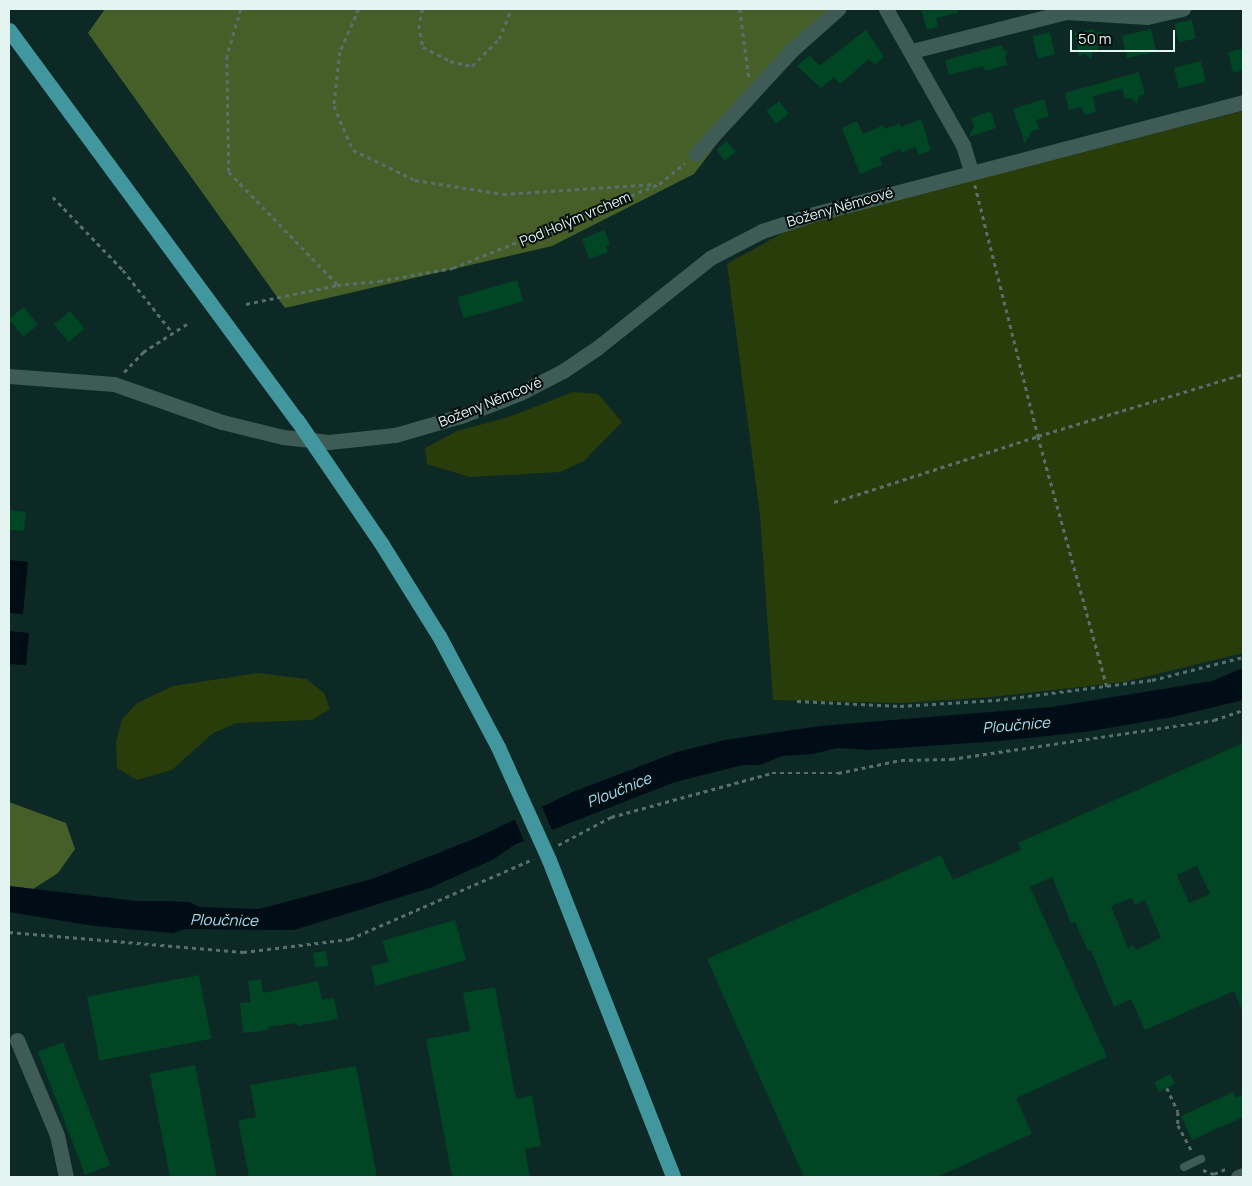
<!DOCTYPE html>
<meta charset="utf-8">
<style>
body{margin:0}
#map{position:relative;width:1252px;height:1186px;overflow:hidden;background:#0d2925;font-family:Manrope,sans-serif}
div>[style]{position:absolute}
[style*='--x']{left:calc(var(--x)*1px);top:calc(var(--y)*1px);width:calc(var(--w)*1px);rotate:calc(var(--a)*1deg)}
.green>*{inset:0;background:#283d09}
.forest>*{inset:0;background:#465e27}
.water>*{inset:0;background:#000d17}
.pier>*{inset:0;background:#0d2925;transform-origin:0 0}
.building>*{inset:0;background:#004524;transform-origin:0 0}
.path>*{height:2.5px;margin-top:-1.25px;transform-origin:0;background:repeating-linear-gradient(90deg,#58706c 0 4px,transparent 0 8px)}
.lane>*{height:8px;margin:-4px;padding:0 4px;transform-origin:4px;border-radius:4px;background:#3e5b55}
.street>*{height:15px;margin:-7.5px;padding:0 7.5px;transform-origin:7.5px;border-radius:7.5px;background:#3e5b55}
.primary>*{height:15px;margin:-7.5px;padding:0 7.5px;transform-origin:7.5px;border-radius:7.5px;background:#42969e}
span{translate:-50% -50%;white-space:nowrap;text-align:center;line-height:1.15;-webkit-text-stroke:4px #050f0d;paint-order:stroke}
.street-label{font-size:14px;color:#e4f4f1}
.water-label{font-size:15px;color:#aadffe;font-style:italic}
.frame{position:absolute;inset:0;border:10px solid #e4f4f1;pointer-events:none}
.scale{position:absolute;left:1070px;top:30px;width:105px;height:22px;box-sizing:border-box;border:2px solid #e4f4f1;border-top:0;padding-left:6px;font-size:15px;line-height:18px;white-space:nowrap;color:#e4f4f1;-webkit-text-stroke:4px #050f0d;paint-order:stroke}
</style>
<div id="map">
<div class="green">
<i style="clip-path:polygon(1243px 111px,1243px 653px,1124px 682px,991px 697px,903px 703px,773px 700px,760px 515px,727px 264px,797px 225px)"></i>
<i style="clip-path:polygon(573px 392px,598px 394px,622px 422px,584px 461px,560px 472px,470px 477px,427px 464px,425px 448px,457px 431px,509px 417px)"></i>
<i style="clip-path:polygon(258px 673px,306px 679px,324px 693px,330px 709px,312px 720px,236px 723px,212px 734px,172px 770px,137px 780px,117px 768px,116px 742px,122px 719px,137px 703px,173px 686px)"></i>
</div>
<div class="forest">
<i style="clip-path:polygon(105px 9px,844px 9px,794px 42px,694px 174px,552px 246px,285px 308px,88px 33px)"></i>
<i style="clip-path:polygon(9px 802px,66px 823px,75px 849px,58px 873px,33px 889px,9px 886px)"></i>
</div>
<div class="water">
<i style="clip-path:polygon(9px 560px,28px 562px,23px 614px,9px 613px)"></i>
<i style="clip-path:polygon(9px 631px,29px 633px,26px 665px,9px 664px)"></i>
<i style="clip-path:polygon(1243px 668px,1243px 700px,1173px 717px,1084px 732px,999px 741px,870px 750px,837px 748px,813px 754px,782px 756px,760px 765px,743px 765px,675px 782px,516px 844px,492px 860px,430px 888px,294px 930px,185px 929px,173px 933px,94px 926px,9px 912px,9px 886px,136px 901px,168px 901px,189px 902px,200px 907px,259px 909px,372px 879px,476px 838px,573px 792px,677px 752px,725px 740px,820px 726px,1052px 707px,1212px 681px)"></i>
</div>
<div class="pier">
<i style="left:541px;top:805px;width:30px;height:30px;rotate:66deg"></i>
</div>
<div class="building">
<i style="clip-path:polygon(921px 9px,958px 9px,958px 13px,936px 18px,938px 27px,927px 30px)"></i>
<i style="left:1192px;top:20px;width:19px;height:18px;rotate:78deg"></i>
<i style="clip-path:polygon(1094px 29px,1095px 33px,1102px 31px,1105px 46px,1098px 47px,1099px 51px,1093px 52px,1091px 59px,1085px 54px,1079px 56px,1074px 33px)"></i>
<i style="left:1151px;top:29px;width:23px;height:30px;rotate:77deg"></i>
<i style="clip-path:polygon(866px 30px,884px 57px,875px 65px,869px 59px,840px 84px,834px 77px,821px 88px,797px 66px,810px 55px,819px 66px)"></i>
<i style="left:1050px;top:32px;width:23px;height:18px;rotate:77deg"></i>
<i style="clip-path:polygon(1002px 45px,1003px 50px,1008px 52px,1005px 56px,1007px 65px,985px 71px,984px 66px,949px 75px,945px 60px)"></i>
<i style="clip-path:polygon(1240px 49px,1243px 50px,1243px 70px,1233px 73px,1228px 52px)"></i>
<i style="left:1201px;top:61px;width:21px;height:28px;rotate:76deg"></i>
<i style="clip-path:polygon(1139px 72px,1145px 94px,1139px 96px,1137px 104px,1131px 98px,1125px 99px,1122px 89px,1093px 96px,1096px 112px,1084px 115px,1082px 107px,1069px 110px,1065px 93px)"></i>
<i style="clip-path:polygon(1044px 99px,1049px 116px,1036px 120px,1039px 129px,1032px 131px,1025px 144px,1013px 109px)"></i>
<i style="left:779px;top:101px;width:16px;height:16px;rotate:52deg"></i>
<i style="clip-path:polygon(991px 111px,996px 128px,969px 137px,974px 126px,971px 118px)"></i>
<i style="clip-path:polygon(921px 119px,931px 150px,919px 155px,915px 147px,901px 153px,900px 149px,880px 158px,882px 165px,860px 174px,842px 128px,857px 121px,863px 134px,883px 125px,885px 129px,900px 123px,901px 127px)"></i>
<i style="left:727px;top:141px;width:14px;height:14px;rotate:51deg"></i>
<i style="clip-path:polygon(604px 230px,610px 244px,606px 246px,608px 252px,589px 259px,582px 239px)"></i>
<i style="left:517px;top:280px;width:22px;height:62px;rotate:74deg"></i>
<i style="left:24px;top:307px;width:23px;height:19px;rotate:52deg"></i>
<i style="left:70px;top:311px;width:23px;height:21px;rotate:50deg"></i>
<i style="clip-path:polygon(9px 510px,26px 512px,24px 531px,9px 530px)"></i>
<i style="clip-path:polygon(evenodd,1243px 743px,1243px 1012px,1234px 991px,1145px 1030px,1131px 999px,1114px 1007px,1091px 950px,1088px 951px,1075px 922px,1071px 923px,1052px 877px,1030px 887px,1107px 1057px,1016px 1098px,1032px 1134px,937px 1177px,804px 1177px,707px 959px,941px 855px,953px 880px,1021px 850px,1018px 843px,1243px 743px,1197px 866px,1210px 894px,1189px 903px,1177px 875px,1197px 866px,1243px 743px,1132px 898px,1135px 905px,1145px 900px,1161px 938px,1136px 950px,1133px 945px,1128px 948px,1111px 906px,1132px 898px)"></i>
<i style="clip-path:polygon(455px 920px,466px 960px,375px 986px,371px 966px,389px 962px,382px 941px)"></i>
<i style="left:326px;top:951px;width:15px;height:13px;rotate:82deg"></i>
<i style="left:199px;top:975px;width:65px;height:114px;rotate:79deg"></i>
<i style="clip-path:polygon(261px 979px,263px 993px,318px 981px,322px 1000px,334px 998px,338px 1019px,297px 1026px,297px 1023px,268px 1027px,268px 1030px,243px 1033px,240px 1003px,251px 1002px,248px 981px)"></i>
<i style="clip-path:polygon(495px 987px,516px 1099px,532px 1096px,541px 1146px,525px 1149px,530px 1177px,452px 1177px,426px 1039px,470px 1031px,463px 993px)"></i>
<i style="left:63px;top:1042px;width:132px;height:27px;rotate:69deg"></i>
<i style="left:195px;top:1065px;width:114px;height:46px;rotate:79deg"></i>
<i style="clip-path:polygon(356px 1066px,377px 1177px,249px 1177px,238px 1121px,256px 1117px,250px 1085px)"></i>
<i style="left:1170px;top:1074px;width:11px;height:18px;rotate:63deg"></i>
<i style="clip-path:polygon(1233px 1092px,1236px 1098px,1243px 1095px,1243px 1117px,1192px 1140px,1181px 1116px)"></i>
</div>
<div class="path">
<i style="--x:241;--y:9;--w:49;--a:106.6"></i>
<i style="--x:227;--y:56;--w:116;--a:89"></i>
<i style="--x:229;--y:172;--w:156;--a:46"></i>
<i style="--x:359;--y:9;--w:47;--a:113.8"></i>
<i style="--x:340;--y:52;--w:54;--a:96.3"></i>
<i style="--x:334;--y:106;--w:48;--a:66.6"></i>
<i style="--x:353;--y:150;--w:69;--a:25.8"></i>
<i style="--x:415;--y:180;--w:89;--a:9"></i>
<i style="--x:503;--y:194;--w:152;--a:-3.8"></i>
<i style="--x:423;--y:9;--w:16;--a:104"></i>
<i style="--x:419;--y:25;--w:22;--a:80"></i>
<i style="--x:423;--y:47;--w:30;--a:27"></i>
<i style="--x:450;--y:61;--w:23;--a:13"></i>
<i style="--x:472;--y:66;--w:38;--a:-45"></i>
<i style="--x:499;--y:39;--w:32;--a:-68"></i>
<i style="--x:740;--y:9;--w:69;--a:82.5"></i>
<i style="--x:975;--y:185;--w:259;--a:75.9"></i>
<i style="--x:1038;--y:436;--w:260;--a:74.6"></i>
<i style="--x:53;--y:197;--w:101;--a:46.2"></i>
<i style="--x:123;--y:270;--w:79;--a:51.7"></i>
<i style="--x:246;--y:304;--w:93;--a:-11.8"></i>
<i style="--x:337;--y:285;--w:42;--a:-5.4"></i>
<i style="--x:379;--y:281;--w:75;--a:-10"></i>
<i style="--x:453;--y:268;--w:222;--a:-22.2"></i>
<i style="--x:659;--y:184;--w:33;--a:-39"></i>
<i style="--x:124;--y:372;--w:28;--a:-46"></i>
<i style="--x:143;--y:352;--w:56;--a:-32.6"></i>
<i style="--x:834;--y:502;--w:214;--a:-17.9"></i>
<i style="--x:1038;--y:436;--w:214;--a:-16.8"></i>
<i style="--x:797;--y:701;--w:103;--a:2.8"></i>
<i style="--x:900;--y:706;--w:96;--a:-3.6"></i>
<i style="--x:996;--y:700;--w:157;--a:-7.3"></i>
<i style="--x:1152;--y:680;--w:94;--a:-14.2"></i>
<i style="--x:558;--y:845;--w:60;--a:-27.8"></i>
<i style="--x:611;--y:817;--w:167;--a:-15.3"></i>
<i style="--x:772;--y:773;--w:66;--a:0"></i>
<i style="--x:838;--y:773;--w:64;--a:-11.7"></i>
<i style="--x:901;--y:760;--w:50;--a:-1.1"></i>
<i style="--x:951;--y:759;--w:266;--a:-8.4"></i>
<i style="--x:1214;--y:720;--w:31;--a:-19"></i>
<i style="--x:9;--y:932;--w:235;--a:4.9"></i>
<i style="--x:243;--y:952;--w:108;--a:-6.9"></i>
<i style="--x:350;--y:939;--w:200;--a:-23.6"></i>
<i style="--x:1167;--y:1088;--w:26;--a:65"></i>
<i style="--x:1178;--y:1112;--w:13;--a:90"></i>
<i style="--x:1178;--y:1125;--w:32;--a:62"></i>
<i style="--x:1203;--y:1170;--w:12;--a:20"></i>
<i style="--x:1214;--y:1174;--w:13;--a:-23"></i>
</div>
<div class="lane">
<i style="--x:1184;--y:1167;--w:19;--a:-25"></i>
</div>
<div class="street">
<i style="--x:886;--y:9;--w:156;--a:60.5"></i>
<i style="--x:963;--y:145;--w:28;--a:73"></i>
<i style="--x:912;--y:51;--w:159;--a:-14.2"></i>
<i style="--x:1066;--y:12;--w:81;--a:3.5"></i>
<i style="--x:1147;--y:17;--w:37;--a:-13"></i>
<i style="--x:696;--y:154;--w:142;--a:-47.3"></i>
<i style="--x:792;--y:50;--w:62;--a:-41.7"></i>
<i style="--x:9;--y:376;--w:105;--a:4.4"></i>
<i style="--x:114;--y:384;--w:114;--a:19.4"></i>
<i style="--x:222;--y:422;--w:63;--a:13.8"></i>
<i style="--x:283;--y:437;--w:46;--a:6.2"></i>
<i style="--x:329;--y:442;--w:66;--a:-6.1"></i>
<i style="--x:395;--y:435;--w:69;--a:-16.1"></i>
<i style="--x:461;--y:416;--w:63;--a:-21.3"></i>
<i style="--x:520;--y:393;--w:48;--a:-27.1"></i>
<i style="--x:563;--y:371;--w:41;--a:-34.1"></i>
<i style="--x:597;--y:348;--w:144;--a:-38.5"></i>
<i style="--x:710;--y:258;--w:59;--a:-27.4"></i>
<i style="--x:762;--y:231;--w:55;--a:-18.1"></i>
<i style="--x:814;--y:214;--w:443;--a:-14.6"></i>
<i style="--x:17;--y:1040;--w:103;--a:67.2"></i>
<i style="--x:57;--y:1135;--w:43;--a:77.9"></i>
<i style="--x:1238;--y:1177;--w:5;--a:-22"></i>
</div>
<div class="primary">
<i style="--x:9;--y:30;--w:485;--a:53.6"></i>
<i style="--x:297;--y:420;--w:149;--a:55.7"></i>
<i style="--x:381;--y:543;--w:110;--a:58.1"></i>
<i style="--x:439;--y:636;--w:126;--a:62"></i>
<i style="--x:498;--y:747;--w:124;--a:65.7"></i>
<i style="--x:549;--y:860;--w:340;--a:68.6"></i>
</div>
<div class="street-label">
<span style="left:840px;top:207px;rotate:-16deg">Boženy Němcové</span>
<span style="left:575px;top:219px;rotate:-23deg">Pod Holým vrchem</span>
<span style="left:490px;top:402px;rotate:-22deg">Boženy Němcové</span>
</div>
<div class="water-label">
<span style="left:1016px;top:725px;rotate:-5deg">Ploučnice</span>
<span style="left:619px;top:790px;rotate:-22deg">Ploučnice</span>
<span style="left:224px;top:920px;rotate:1deg">Ploučnice</span>
</div>
<div class="frame"></div>
<div class="scale">50 m</div>
</div>
